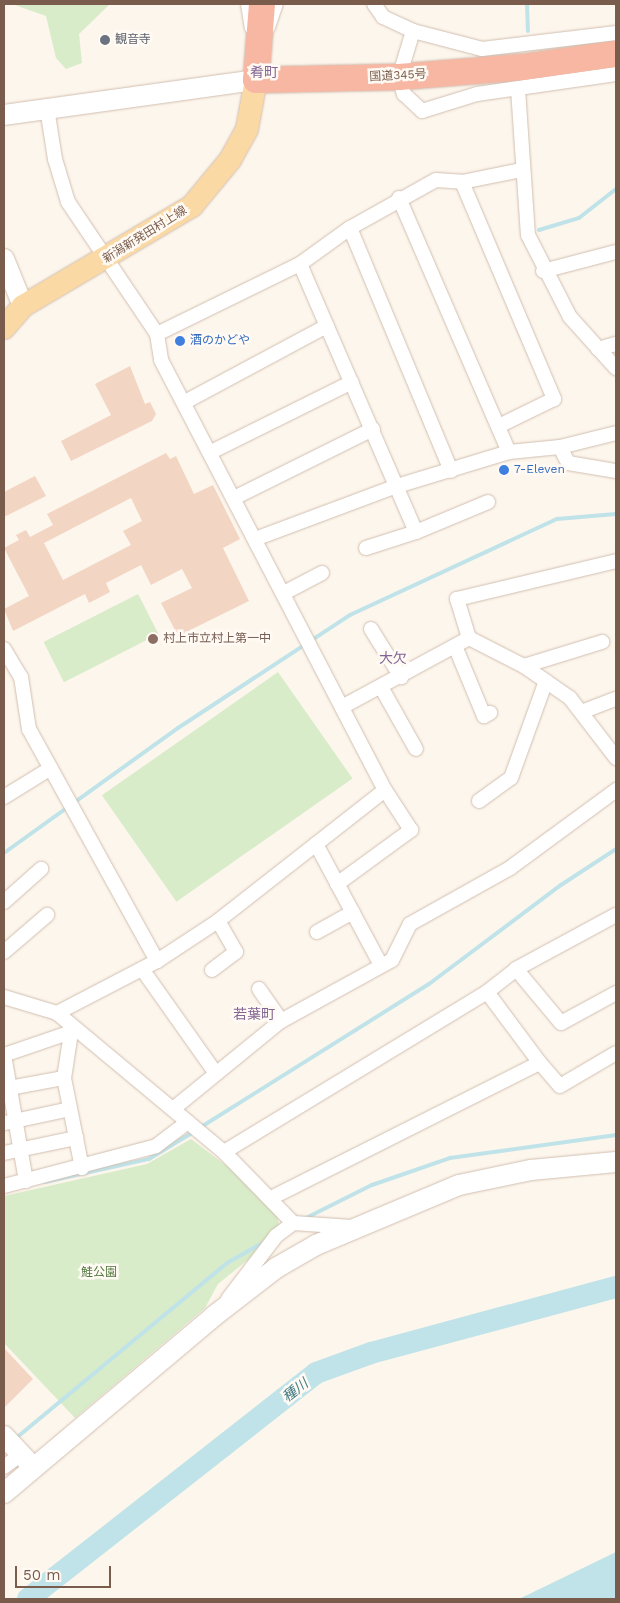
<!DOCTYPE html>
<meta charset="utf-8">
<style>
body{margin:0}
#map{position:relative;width:620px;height:1603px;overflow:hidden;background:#fdf6ec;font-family:"Work Sans","Noto Sans JP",sans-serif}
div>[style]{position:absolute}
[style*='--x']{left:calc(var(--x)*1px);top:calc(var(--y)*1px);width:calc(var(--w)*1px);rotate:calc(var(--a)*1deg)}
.green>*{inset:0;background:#d8ecc9;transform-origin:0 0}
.water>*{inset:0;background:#bfe3e8}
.stream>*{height:4px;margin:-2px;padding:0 2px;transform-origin:2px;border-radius:2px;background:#bfe3e8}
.river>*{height:22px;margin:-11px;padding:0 11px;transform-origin:11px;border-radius:11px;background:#bfe3e8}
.building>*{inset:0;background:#f3d5c3}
.roads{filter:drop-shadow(0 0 1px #d1beb0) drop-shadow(0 0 1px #d1beb0)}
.street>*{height:14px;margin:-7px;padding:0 7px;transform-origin:7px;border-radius:7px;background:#fff}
.secondary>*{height:20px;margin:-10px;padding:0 10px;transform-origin:10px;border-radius:10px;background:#fff}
.primary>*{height:22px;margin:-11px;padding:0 11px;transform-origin:11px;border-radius:11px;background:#fbd9a5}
.highway>*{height:26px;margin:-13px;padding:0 13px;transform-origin:13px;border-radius:13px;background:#f7b7a3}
.dots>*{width:14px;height:14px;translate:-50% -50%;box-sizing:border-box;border:2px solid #fffaf3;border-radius:50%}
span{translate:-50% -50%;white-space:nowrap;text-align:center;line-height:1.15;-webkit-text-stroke:5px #fffaf3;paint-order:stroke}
.worship-label{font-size:12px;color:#5b616d}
.left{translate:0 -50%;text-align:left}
.street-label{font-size:12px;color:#7a5c4d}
.shop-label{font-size:12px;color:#366cbe}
.education-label{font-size:12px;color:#785e54}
.park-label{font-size:12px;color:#537a41}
.neighbourhood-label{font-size:14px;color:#846695}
.water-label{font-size:14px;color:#437c86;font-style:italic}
.frame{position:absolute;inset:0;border:5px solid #7a5c4d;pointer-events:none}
.scale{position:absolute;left:15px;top:1566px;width:96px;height:22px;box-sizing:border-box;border:2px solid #7a5c4d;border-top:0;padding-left:6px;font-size:15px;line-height:18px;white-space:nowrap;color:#7a5c4d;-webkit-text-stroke:4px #fffaf3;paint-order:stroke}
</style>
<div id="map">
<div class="green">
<i style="clip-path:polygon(12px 4px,110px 4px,79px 34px,82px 63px,66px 69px,56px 58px,46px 16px)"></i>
<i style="left:138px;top:594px;width:45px;height:106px;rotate:63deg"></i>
<i style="left:278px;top:672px;width:130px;height:215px;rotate:55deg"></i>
<i style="clip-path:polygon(191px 1139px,232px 1170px,277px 1215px,279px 1225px,265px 1246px,218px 1284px,205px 1308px,75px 1418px,4px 1343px,4px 1196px,147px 1164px)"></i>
</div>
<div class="water">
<i style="clip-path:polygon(616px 1552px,616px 1599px,519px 1599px)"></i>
</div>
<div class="stream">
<i style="--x:527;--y:4;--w:27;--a:88"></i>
<i style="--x:539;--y:230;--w:42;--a:-16.7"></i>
<i style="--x:579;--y:218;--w:47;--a:-38.1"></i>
<i style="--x:4;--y:853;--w:214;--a:-35.7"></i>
<i style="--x:178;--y:728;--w:206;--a:-33.3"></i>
<i style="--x:350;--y:615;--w:228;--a:-24.9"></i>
<i style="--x:557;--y:519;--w:59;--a:-4.8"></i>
<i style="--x:201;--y:1127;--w:269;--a:-32.1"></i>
<i style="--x:429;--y:984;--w:165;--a:-36.9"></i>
<i style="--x:561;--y:885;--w:66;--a:-33.2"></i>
<i style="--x:45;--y:1182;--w:107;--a:-12.5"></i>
<i style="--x:149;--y:1159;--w:54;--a:-31.3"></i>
<i style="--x:302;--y:1220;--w:78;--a:-26.6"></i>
<i style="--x:372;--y:1185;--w:83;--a:-19.1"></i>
<i style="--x:450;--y:1158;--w:168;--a:-7.9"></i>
<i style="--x:15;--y:1439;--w:276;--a:-39.7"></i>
<i style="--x:227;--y:1263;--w:45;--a:-29.4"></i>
</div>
<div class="river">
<i style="--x:28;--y:1599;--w:366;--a:-38.1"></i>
<i style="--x:316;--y:1373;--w:59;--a:-20"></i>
<i style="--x:371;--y:1353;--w:254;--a:-15.1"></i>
</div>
<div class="building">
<i style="clip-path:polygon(130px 366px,145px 404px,150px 402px,156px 414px,152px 421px,71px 461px,61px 441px,111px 415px,95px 384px)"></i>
<i style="clip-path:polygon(evenodd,166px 453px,170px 459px,176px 456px,194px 494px,213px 485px,240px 539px,223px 548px,249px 601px,178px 636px,161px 603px,192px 588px,182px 569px,151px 585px,141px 565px,106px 583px,110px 592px,89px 603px,85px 594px,13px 631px,4px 609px,29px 596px,4px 548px,19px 540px,16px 535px,26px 530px,30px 537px,53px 525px,47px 514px,166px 453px,131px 498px,142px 521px,123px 531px,131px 545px,63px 580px,44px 543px,131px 498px)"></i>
<i style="clip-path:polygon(35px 476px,46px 496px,4px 517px,4px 492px)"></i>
<i style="clip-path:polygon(4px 1348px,33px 1379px,4px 1408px)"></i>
</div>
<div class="roads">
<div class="street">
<i style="--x:248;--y:4;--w:24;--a:81"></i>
<i style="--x:374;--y:4;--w:16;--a:55"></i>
<i style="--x:383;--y:17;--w:33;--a:25"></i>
<i style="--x:413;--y:31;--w:71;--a:14.6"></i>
<i style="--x:482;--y:49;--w:135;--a:-6.8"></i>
<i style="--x:268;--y:27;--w:24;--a:-71"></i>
<i style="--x:413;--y:31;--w:48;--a:106.9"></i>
<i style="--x:399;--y:77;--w:18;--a:74"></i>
<i style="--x:404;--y:94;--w:25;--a:43"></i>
<i style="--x:422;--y:111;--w:58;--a:-17.2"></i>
<i style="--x:477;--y:94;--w:140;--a:-8.2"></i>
<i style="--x:518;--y:89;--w:146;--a:86.1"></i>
<i style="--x:528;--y:235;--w:92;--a:62.9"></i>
<i style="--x:570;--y:317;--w:69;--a:48"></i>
<i style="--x:47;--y:108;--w:52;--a:81.1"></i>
<i style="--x:55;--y:159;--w:45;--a:73.2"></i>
<i style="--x:68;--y:202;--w:159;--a:56"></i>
<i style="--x:157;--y:334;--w:26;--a:81"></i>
<i style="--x:161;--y:360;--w:485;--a:62.5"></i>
<i style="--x:385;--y:790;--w:212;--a:141.9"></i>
<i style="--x:218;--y:921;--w:73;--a:146.7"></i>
<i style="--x:157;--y:961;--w:113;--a:152.5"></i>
<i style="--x:462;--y:182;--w:236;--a:67"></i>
<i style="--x:554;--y:399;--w:61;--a:153.9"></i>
<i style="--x:399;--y:198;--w:277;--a:66.6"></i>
<i style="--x:350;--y:228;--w:263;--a:67.4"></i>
<i style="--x:300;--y:264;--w:292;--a:66.6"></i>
<i style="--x:416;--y:532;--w:78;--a:-22.6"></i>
<i style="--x:543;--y:271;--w:75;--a:-14.6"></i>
<i style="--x:157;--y:334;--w:159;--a:-26.1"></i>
<i style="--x:300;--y:264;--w:62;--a:-35.8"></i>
<i style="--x:350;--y:228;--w:98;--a:-29.2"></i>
<i style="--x:436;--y:180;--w:26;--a:4"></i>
<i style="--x:462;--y:182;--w:60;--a:-11.5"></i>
<i style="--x:598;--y:349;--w:19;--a:-16"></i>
<i style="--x:185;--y:402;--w:161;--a:-28.2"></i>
<i style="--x:560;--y:447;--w:18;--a:63"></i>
<i style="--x:568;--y:463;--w:49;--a:9.5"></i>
<i style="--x:211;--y:452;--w:157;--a:-26.4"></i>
<i style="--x:234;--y:498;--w:155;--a:-26.4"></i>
<i style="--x:255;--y:539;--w:152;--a:-20.5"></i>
<i style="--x:397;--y:486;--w:117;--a:-16.9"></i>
<i style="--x:509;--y:452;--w:51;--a:-5.6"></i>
<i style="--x:560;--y:447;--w:58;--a:-14"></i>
<i style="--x:366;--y:548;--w:52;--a:-17.7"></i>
<i style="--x:284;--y:593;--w:43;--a:-27.8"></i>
<i style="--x:371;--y:629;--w:57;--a:58"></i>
<i style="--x:469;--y:638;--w:41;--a:-107.1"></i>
<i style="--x:457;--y:599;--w:163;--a:-13.4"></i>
<i style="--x:455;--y:646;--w:76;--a:67.5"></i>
<i style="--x:484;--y:716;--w:7;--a:-27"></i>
<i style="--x:4;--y:649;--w:33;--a:59"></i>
<i style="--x:21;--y:677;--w:53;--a:81.3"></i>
<i style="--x:29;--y:729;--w:265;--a:61.1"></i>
<i style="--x:524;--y:666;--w:82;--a:-17.1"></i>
<i style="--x:381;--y:687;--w:71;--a:60.6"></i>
<i style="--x:342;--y:707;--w:145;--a:-28.5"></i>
<i style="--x:469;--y:638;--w:62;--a:27"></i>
<i style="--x:524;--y:666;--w:56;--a:34.8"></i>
<i style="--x:570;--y:698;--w:76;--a:52.5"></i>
<i style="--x:584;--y:711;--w:34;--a:-21"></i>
<i style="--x:4;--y:797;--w:55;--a:-31.7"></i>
<i style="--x:479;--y:801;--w:39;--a:-36"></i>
<i style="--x:511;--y:778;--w:103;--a:-70.2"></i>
<i style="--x:316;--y:844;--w:137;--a:61.8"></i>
<i style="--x:337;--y:884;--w:92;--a:-36.1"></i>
<i style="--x:411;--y:830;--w:48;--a:-123"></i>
<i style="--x:4;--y:902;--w:50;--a:-41.7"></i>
<i style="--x:317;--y:932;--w:41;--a:-29.1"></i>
<i style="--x:4;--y:952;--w:57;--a:-40.7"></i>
<i style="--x:142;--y:969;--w:126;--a:54.7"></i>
<i style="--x:516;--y:969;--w:70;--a:50.2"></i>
<i style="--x:561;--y:1023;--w:63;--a:-28.6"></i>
<i style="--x:212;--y:970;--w:30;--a:-37"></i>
<i style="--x:236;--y:952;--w:36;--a:-120"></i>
<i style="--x:259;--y:989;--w:39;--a:55"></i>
<i style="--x:487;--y:992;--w:89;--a:53.3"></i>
<i style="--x:4;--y:997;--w:55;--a:16.8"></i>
<i style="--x:57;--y:1013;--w:217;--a:39.8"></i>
<i style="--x:224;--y:1152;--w:99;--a:45.8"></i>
<i style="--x:72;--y:1026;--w:53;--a:98.7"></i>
<i style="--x:64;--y:1078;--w:92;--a:78.7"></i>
<i style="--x:4;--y:1055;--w:128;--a:80.1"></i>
<i style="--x:4;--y:1055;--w:71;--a:-18.9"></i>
<i style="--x:4;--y:1089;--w:61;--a:-10.4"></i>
<i style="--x:173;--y:1109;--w:139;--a:-39.2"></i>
<i style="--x:281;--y:1021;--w:127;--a:-28.8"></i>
<i style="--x:392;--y:960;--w:40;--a:-63.4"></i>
<i style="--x:410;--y:924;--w:115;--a:-29.2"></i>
<i style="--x:510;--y:868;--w:132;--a:-36.3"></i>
<i style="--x:5;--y:1123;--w:66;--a:-12.2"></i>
<i style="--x:224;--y:1152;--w:308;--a:-31.3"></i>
<i style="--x:487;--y:992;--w:37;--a:-38"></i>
<i style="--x:516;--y:969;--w:114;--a:-28.4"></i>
<i style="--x:4;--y:1153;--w:74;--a:-11.8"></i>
<i style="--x:4;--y:1186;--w:157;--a:-14.7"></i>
<i style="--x:156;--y:1146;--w:40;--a:-37"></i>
<i style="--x:271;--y:1198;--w:301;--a:-26.7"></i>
<i style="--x:540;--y:1063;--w:30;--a:49"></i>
<i style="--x:560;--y:1086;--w:65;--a:-30.5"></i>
<i style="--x:228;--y:1299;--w:79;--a:-52.7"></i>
<i style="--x:276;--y:1236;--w:21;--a:-37"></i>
<i style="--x:293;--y:1223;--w:59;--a:3.9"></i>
<i style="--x:4;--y:1467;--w:20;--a:-37"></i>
</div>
<div class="secondary">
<i style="--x:4;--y:115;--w:254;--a:-7.9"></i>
<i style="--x:4;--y:259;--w:51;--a:68"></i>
<i style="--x:4;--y:1436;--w:42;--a:46.9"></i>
<i style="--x:4;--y:1493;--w:275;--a:-40.1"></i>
<i style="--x:214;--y:1316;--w:78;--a:-37.7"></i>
<i style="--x:276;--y:1268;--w:46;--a:-29.9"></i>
<i style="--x:316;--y:1245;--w:155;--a:-22.8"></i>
<i style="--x:459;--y:1185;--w:74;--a:-11.8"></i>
<i style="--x:531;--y:1170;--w:85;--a:-5.4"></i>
</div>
<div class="primary">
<i style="--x:4;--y:328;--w:29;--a:-49"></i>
<i style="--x:23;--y:306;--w:196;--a:-30.6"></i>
<i style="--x:192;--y:206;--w:60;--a:-50.4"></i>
<i style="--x:230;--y:160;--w:35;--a:-61"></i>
<i style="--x:247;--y:129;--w:50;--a:-79.6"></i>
</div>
<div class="highway">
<i style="--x:262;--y:4;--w:76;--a:94.5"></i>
<i style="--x:256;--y:80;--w:143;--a:-1.2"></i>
<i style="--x:399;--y:77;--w:124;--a:-4.6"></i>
<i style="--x:523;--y:67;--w:94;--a:-8"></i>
</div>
</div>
<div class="dots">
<i style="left:105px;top:40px;background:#6b7280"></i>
<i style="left:180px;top:341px;background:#3f7fe0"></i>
<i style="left:504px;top:470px;background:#3f7fe0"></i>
<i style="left:153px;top:639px;background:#8d6e63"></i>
</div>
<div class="worship-label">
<span class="left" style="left:115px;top:40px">観音寺</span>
</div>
<div class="street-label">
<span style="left:398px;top:76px;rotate:-3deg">国道345号</span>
<span style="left:145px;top:235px;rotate:-32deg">新潟新発田村上線</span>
</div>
<div class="shop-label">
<span class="left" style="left:190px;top:341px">酒のかどや</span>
<span class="left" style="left:514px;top:470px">7-Eleven</span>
</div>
<div class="education-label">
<span class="left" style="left:163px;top:639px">村上市立村上第一中</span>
</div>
<div class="park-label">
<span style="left:99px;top:1273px">鮭公園</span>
</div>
<div class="neighbourhood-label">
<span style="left:264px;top:72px">肴町</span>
<span style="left:393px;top:658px">大欠</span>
<span style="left:254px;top:1014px">若葉町</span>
</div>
<div class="water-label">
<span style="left:295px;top:1390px;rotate:-38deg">種川</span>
</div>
<div class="frame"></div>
<div class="scale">50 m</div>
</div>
